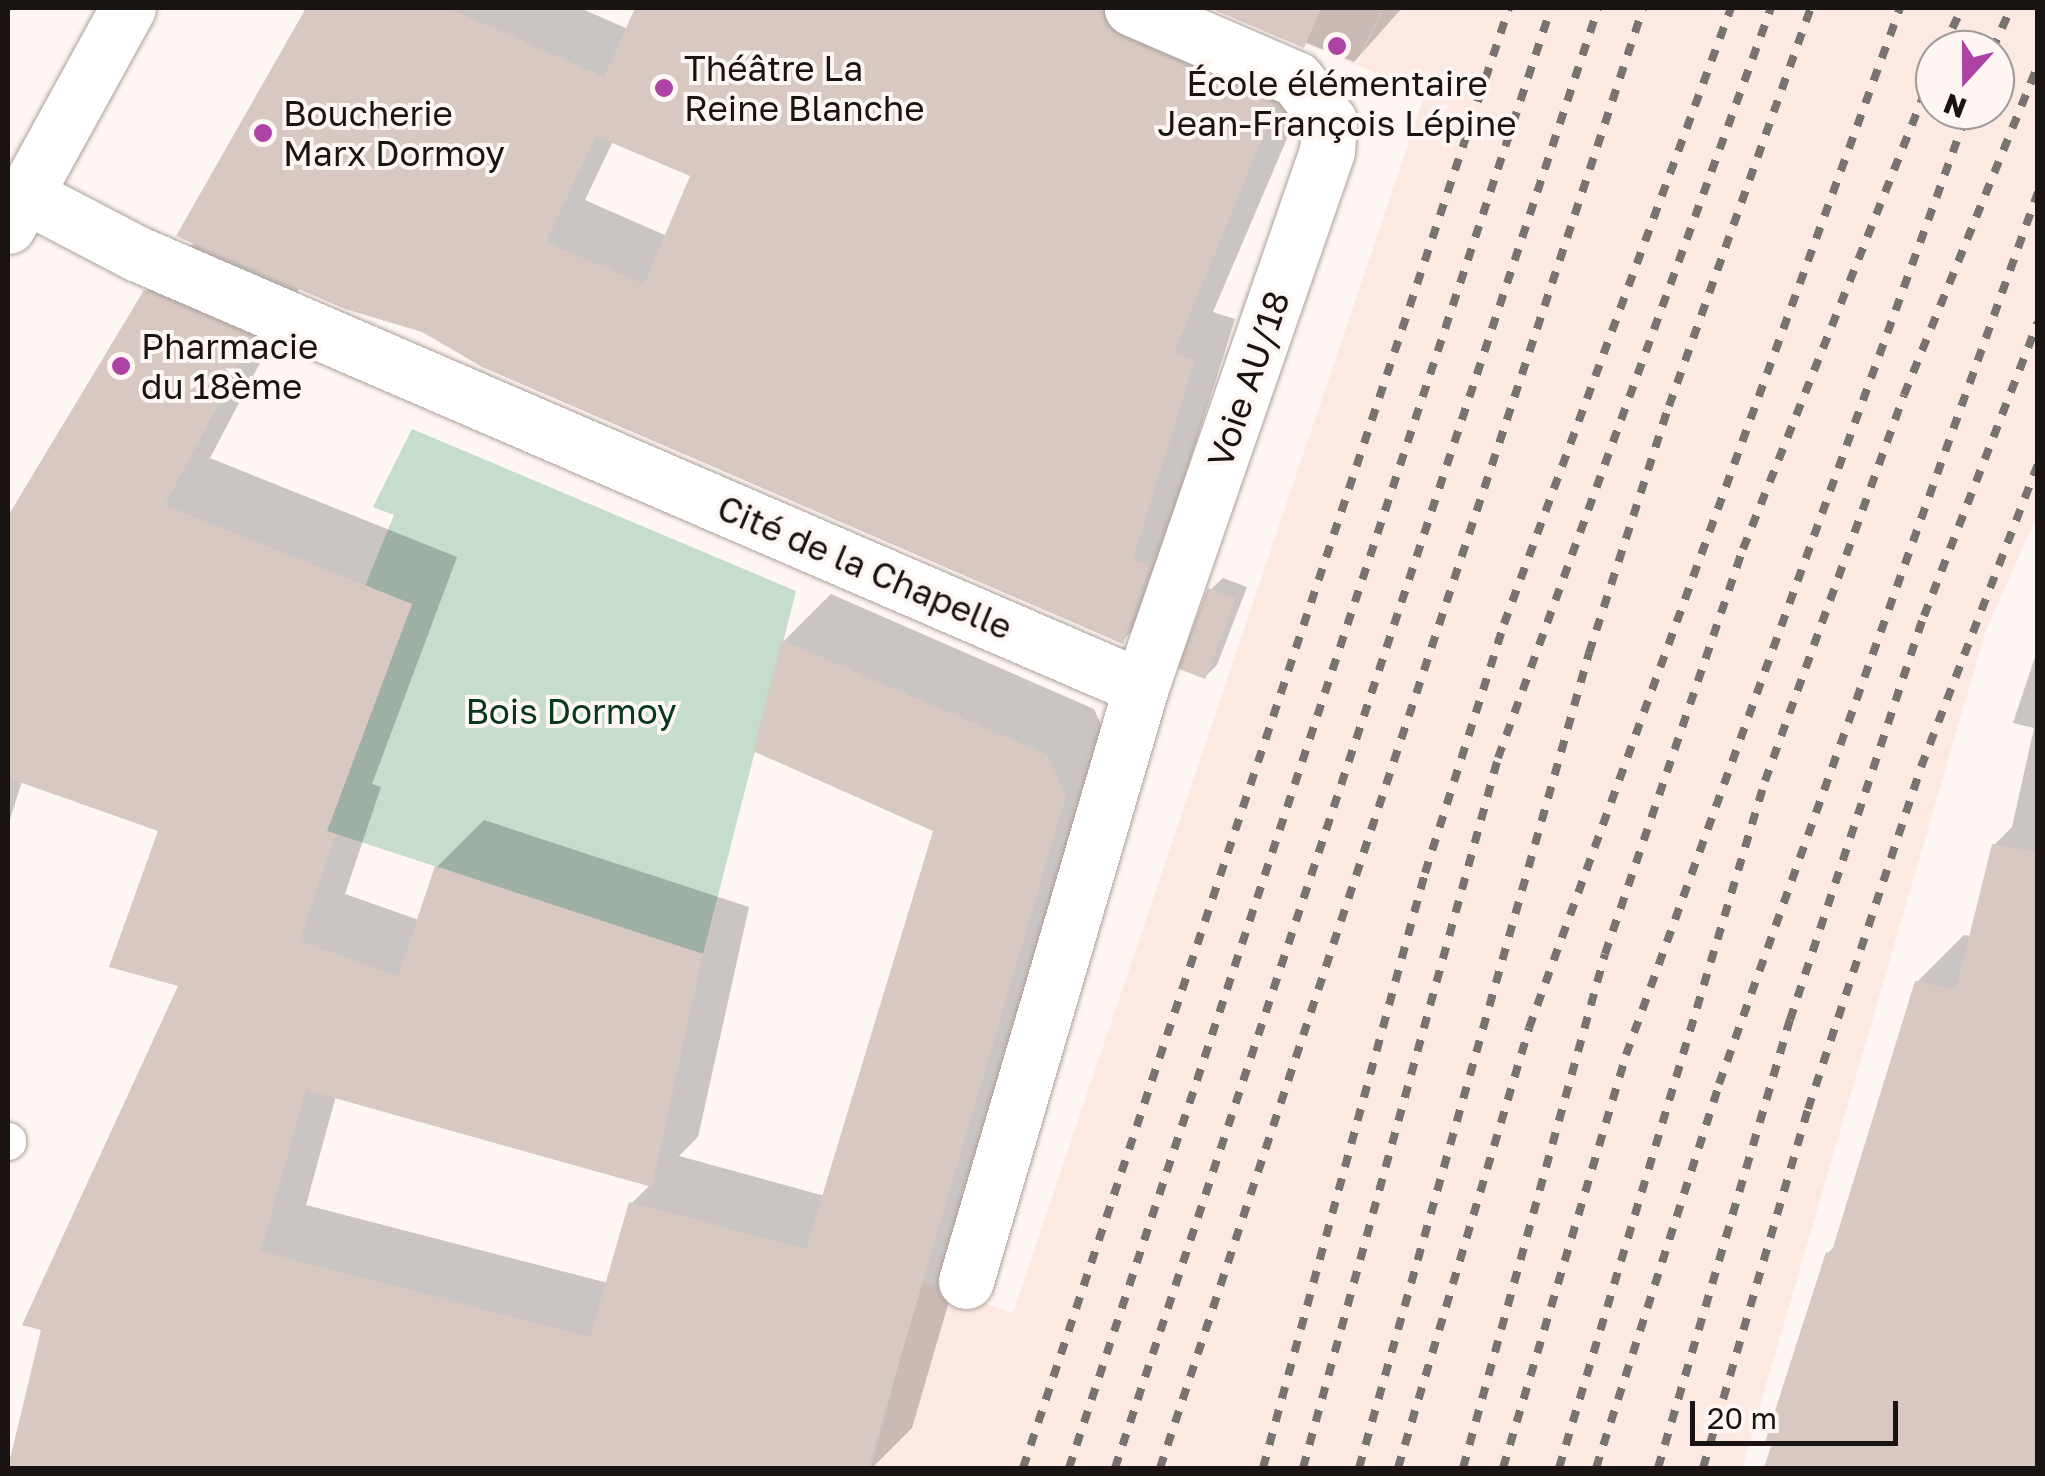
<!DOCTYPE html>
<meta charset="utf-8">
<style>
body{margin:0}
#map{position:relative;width:2045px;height:1476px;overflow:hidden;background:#fdf6f3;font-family:"Golos Text",sans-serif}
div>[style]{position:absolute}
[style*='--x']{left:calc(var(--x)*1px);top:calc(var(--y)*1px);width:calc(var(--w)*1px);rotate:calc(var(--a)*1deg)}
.built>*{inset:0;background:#fce9e1}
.green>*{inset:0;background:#c6dccd}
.shadow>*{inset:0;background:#0003}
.building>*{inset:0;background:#d7c8c1;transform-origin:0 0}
.roads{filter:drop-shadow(0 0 2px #ae9f98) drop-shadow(0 0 2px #ae9f98)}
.service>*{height:35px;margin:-17.5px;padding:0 17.5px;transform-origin:17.5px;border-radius:17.5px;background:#fff}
.minor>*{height:55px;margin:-27.5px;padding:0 27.5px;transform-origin:27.5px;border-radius:27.5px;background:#fff}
.primary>*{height:55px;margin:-27.5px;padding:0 27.5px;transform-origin:27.5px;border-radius:27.5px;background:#fff}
.rail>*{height:8px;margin-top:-4px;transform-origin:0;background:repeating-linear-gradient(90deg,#797370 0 12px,transparent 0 24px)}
.dots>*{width:28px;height:28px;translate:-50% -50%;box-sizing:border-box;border:5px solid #fdf6f3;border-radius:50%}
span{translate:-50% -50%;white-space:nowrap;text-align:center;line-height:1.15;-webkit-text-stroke:8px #fdf6f3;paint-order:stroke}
.poi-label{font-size:35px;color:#191311}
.left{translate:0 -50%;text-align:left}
.street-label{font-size:35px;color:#191311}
.park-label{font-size:35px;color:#05381e}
.frame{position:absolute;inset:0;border:10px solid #191311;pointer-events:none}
.north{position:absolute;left:1915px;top:30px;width:100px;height:100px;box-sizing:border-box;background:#fdf6f3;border:2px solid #a29b99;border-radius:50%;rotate:201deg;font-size:28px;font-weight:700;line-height:40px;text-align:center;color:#191311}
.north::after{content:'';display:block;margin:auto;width:35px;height:45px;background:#ad43a4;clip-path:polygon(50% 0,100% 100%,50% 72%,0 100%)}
.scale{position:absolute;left:1690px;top:1401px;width:208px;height:45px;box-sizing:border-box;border:5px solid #191311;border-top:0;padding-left:12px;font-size:30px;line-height:35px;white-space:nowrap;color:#191311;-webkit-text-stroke:8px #fdf6f3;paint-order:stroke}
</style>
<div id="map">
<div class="built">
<i style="clip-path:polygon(1222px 8px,1382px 8px,1355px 65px)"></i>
<i style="clip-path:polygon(evenodd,1384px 8px,2037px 8px,2037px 515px,1985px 633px,1742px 1468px,871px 1468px,921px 1281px,1013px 1313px,1425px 94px,1357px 65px,1384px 8px,1935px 50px,1995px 50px,1995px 110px,1935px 110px,1935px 50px)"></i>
</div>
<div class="green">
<i style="clip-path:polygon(412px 429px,796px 591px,703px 954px,327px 831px,412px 604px,365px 586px,394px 515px,373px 507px)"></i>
</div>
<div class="shadow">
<i style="clip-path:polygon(evenodd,307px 8px,580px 8px,628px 29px,638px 8px,1186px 8px,1318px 66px,1213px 312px,1235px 319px,1172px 518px,1163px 600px,1122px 641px,423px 330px,300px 287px,210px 458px,457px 557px,372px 784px,381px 787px,345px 894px,419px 920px,437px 867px,484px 820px,749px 907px,698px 1137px,679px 1156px,825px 1196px,936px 830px,784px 641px,831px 594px,1094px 709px,1111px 747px,912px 1428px,872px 1468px,31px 1468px,9px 1463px,44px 1328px,181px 984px,161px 829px,22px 781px,8px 826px,8px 521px,145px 292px,195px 242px,180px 235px,307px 8px,613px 141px,693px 174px,667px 236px,585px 200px,613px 141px,307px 8px,336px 1096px,651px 1184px,632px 1203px,608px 1283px,306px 1205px,336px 1096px)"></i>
<i style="clip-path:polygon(1220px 8px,1402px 8px,1354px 62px)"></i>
<i style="clip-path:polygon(1223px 578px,1247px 587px,1217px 665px,1205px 677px,1210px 590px)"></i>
<i style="clip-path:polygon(2038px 648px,2038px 1468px,1767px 1468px,1828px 1253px,1837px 1244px,1917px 982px,1964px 935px,1972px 936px,1994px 845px,2012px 827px,2034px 728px,2013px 723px)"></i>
</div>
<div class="building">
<i style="clip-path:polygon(evenodd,306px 8px,448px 8px,604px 77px,635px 8px,1101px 8px,1106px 26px,1120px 37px,1276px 105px,1174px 353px,1195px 360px,1133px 559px,1150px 566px,1123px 644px,482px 367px,422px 332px,345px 309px,176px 236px,306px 8px,596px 136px,690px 176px,644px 284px,546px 242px,596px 136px)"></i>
<i style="clip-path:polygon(1210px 8px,1321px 8px,1304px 48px)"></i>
<i style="clip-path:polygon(144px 290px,253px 338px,165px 505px,412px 604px,327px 831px,336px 834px,300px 941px,398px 976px,435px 866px,703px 954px,652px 1187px,306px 1090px,261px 1251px,590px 1337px,629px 1202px,806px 1249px,933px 831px,753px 751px,782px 640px,1048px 755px,1066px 796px,868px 1468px,8px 1468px,41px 1330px,22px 1325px,178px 986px,109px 967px,158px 831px,8px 778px,8px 516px)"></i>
<i style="left:1208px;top:588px;width:30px;height:86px;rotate:21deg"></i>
<i style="clip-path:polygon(1992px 844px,2038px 852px,2038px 1468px,1764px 1468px,1772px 1443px,1765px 1442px,1826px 1252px,1831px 1254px,1915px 981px,1956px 990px)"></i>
</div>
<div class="roads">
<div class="service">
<i style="--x:8;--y:1140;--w:2;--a:90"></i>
</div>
<div class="minor">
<i style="--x:25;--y:195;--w:127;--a:27.6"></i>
<i style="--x:138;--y:254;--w:1092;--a:23.35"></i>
<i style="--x:966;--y:1281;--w:619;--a:-73.58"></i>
<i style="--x:1141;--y:687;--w:567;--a:-70.86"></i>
<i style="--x:1327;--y:151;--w:30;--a:-86"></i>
<i style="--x:1329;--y:121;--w:53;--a:-128.2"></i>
<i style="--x:1296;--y:79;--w:179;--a:-156.6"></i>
</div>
<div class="primary">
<i style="--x:8;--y:226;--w:249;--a:-61.2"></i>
</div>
</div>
<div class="rail">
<i style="--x:1942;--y:50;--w:47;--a:-64.5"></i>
<i style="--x:1992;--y:50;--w:46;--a:-65.7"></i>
<i style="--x:1023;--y:1468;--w:1539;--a:-71.59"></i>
<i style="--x:1069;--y:1468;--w:1538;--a:-71.73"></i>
<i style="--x:1115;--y:1468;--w:1538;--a:-71.69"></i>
<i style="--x:1160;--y:1468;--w:1538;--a:-71.69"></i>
<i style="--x:1263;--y:1468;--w:617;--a:-74.77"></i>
<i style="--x:1425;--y:873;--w:261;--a:-72.4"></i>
<i style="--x:1504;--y:624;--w:656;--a:-69.77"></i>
<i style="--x:1303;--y:1468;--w:736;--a:-74.64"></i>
<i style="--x:1498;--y:758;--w:798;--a:-70"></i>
<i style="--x:1359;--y:1468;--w:847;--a:-74.24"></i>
<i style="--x:1589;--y:653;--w:260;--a:-72.1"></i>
<i style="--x:1669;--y:406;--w:423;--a:-70.4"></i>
<i style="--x:1398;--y:1468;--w:459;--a:-73.4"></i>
<i style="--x:1529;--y:1028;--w:1085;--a:-70.01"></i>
<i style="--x:1463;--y:1468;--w:533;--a:-74.56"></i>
<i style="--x:1605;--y:954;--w:428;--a:-71.2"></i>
<i style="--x:1743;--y:549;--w:519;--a:-68.28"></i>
<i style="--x:1503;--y:1468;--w:431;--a:-73.4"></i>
<i style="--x:1626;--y:1055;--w:1005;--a:-70.1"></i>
<i style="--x:1559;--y:1468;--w:717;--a:-73.31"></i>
<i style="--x:1765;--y:781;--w:410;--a:-70.2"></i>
<i style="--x:1904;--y:395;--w:356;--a:-67.9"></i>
<i style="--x:1596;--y:1468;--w:403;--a:-72.2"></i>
<i style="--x:1719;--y:1084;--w:947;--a:-70.32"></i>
<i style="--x:1658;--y:1468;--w:467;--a:-73.6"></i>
<i style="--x:1790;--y:1020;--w:426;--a:-71.7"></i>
<i style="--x:1924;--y:616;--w:315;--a:-68.8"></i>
<i style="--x:1703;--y:1468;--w:374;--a:-73.7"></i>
<i style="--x:1808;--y:1109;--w:360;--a:-71.7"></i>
<i style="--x:1921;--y:767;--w:326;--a:-68.9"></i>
</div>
<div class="dots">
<i style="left:1337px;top:46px;background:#ad43a4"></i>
<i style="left:664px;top:88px;background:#ad43a4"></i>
<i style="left:263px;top:133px;background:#ad43a4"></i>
<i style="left:121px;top:366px;background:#ad43a4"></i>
</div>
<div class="poi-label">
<span class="left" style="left:684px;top:88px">Théâtre La<br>Reine Blanche</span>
<span style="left:1337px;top:103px">École élémentaire<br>Jean-François Lépine</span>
<span class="left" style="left:283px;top:133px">Boucherie<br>Marx Dormoy</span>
<span class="left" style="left:141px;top:366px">Pharmacie<br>du 18ème</span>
</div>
<div class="street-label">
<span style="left:1248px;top:379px;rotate:-71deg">Voie AU/18</span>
<span style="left:865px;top:567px;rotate:23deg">Cité de la Chapelle</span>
</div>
<div class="park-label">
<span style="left:571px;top:711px">Bois Dormoy</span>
</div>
<div class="frame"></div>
<div class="north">N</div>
<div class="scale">20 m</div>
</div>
